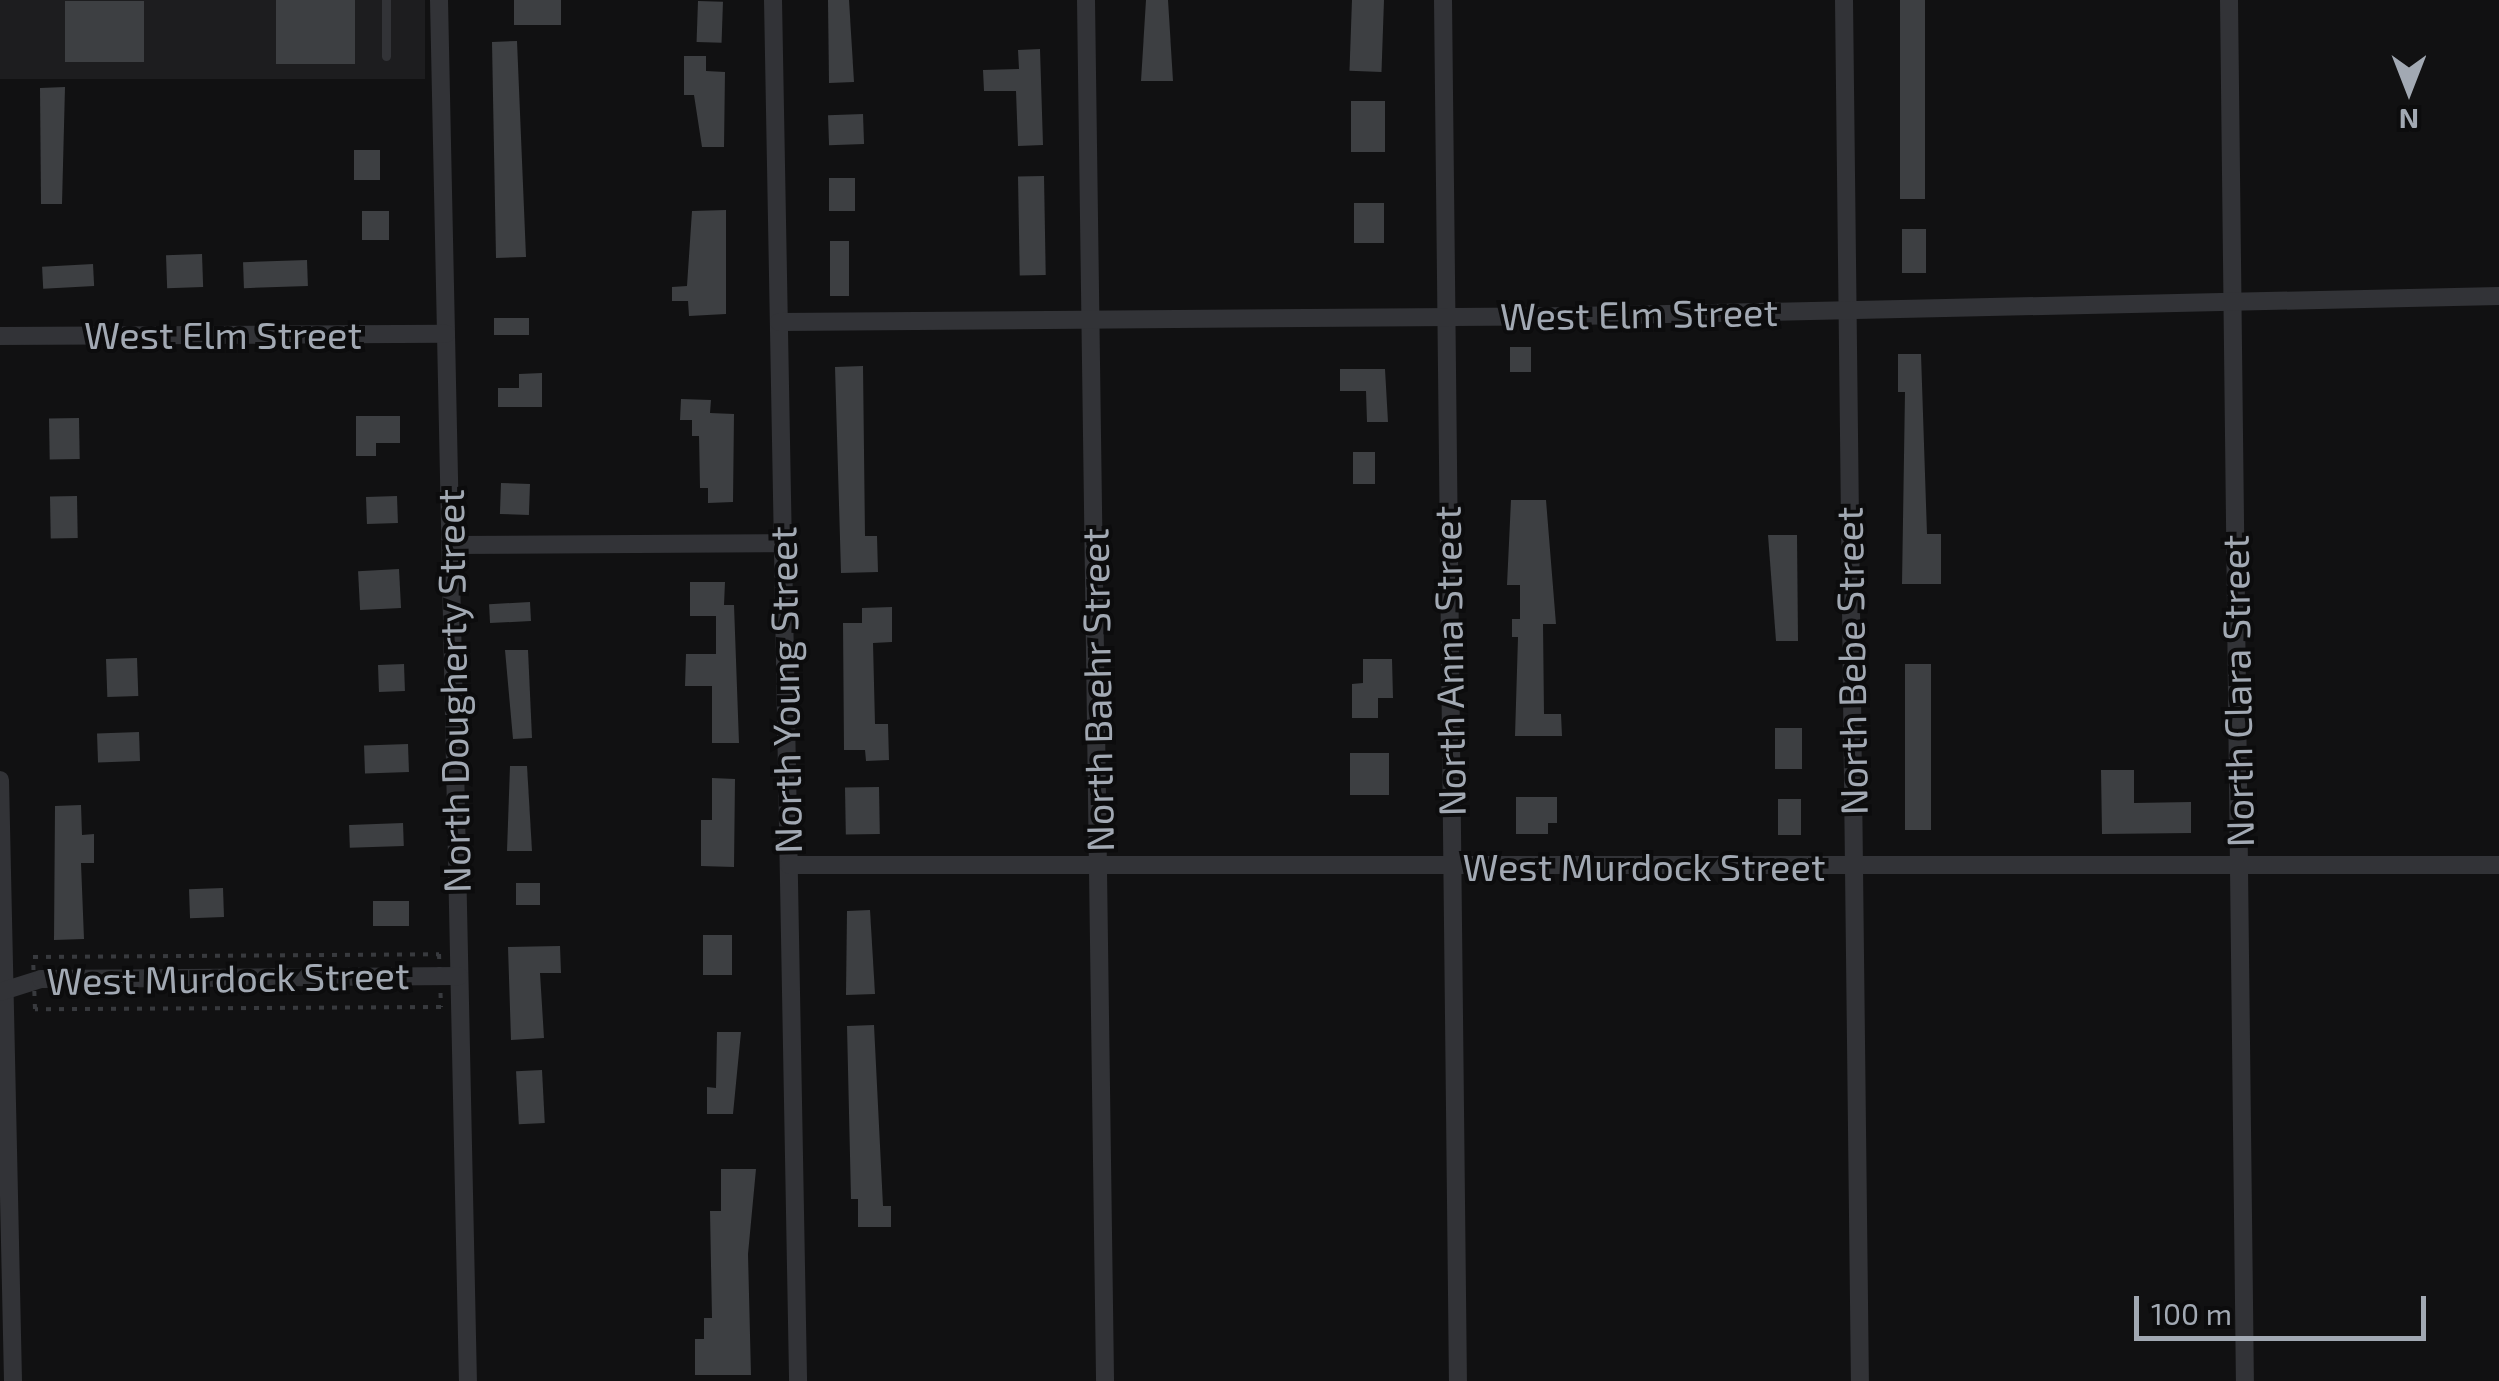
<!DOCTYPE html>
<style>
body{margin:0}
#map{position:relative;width:2499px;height:1381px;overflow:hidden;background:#111112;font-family:"Exo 2",sans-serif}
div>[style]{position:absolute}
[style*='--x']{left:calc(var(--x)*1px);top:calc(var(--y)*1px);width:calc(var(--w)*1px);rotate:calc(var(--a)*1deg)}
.built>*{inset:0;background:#1d1d1f;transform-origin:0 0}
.building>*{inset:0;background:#3d3f42;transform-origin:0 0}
.path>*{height:4px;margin-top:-2px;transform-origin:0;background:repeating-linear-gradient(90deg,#383a3e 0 5px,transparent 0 13px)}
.service>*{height:9px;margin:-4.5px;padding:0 4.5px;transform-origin:4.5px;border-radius:4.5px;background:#323337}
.minor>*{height:18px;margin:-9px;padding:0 9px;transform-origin:9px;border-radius:9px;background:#323337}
span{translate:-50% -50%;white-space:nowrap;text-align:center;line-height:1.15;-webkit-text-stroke:8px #0c0c0d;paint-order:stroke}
.street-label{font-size:38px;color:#a2a9b3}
.north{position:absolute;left:2359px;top:40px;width:100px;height:100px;-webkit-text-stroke:8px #0c0c0d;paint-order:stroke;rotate:180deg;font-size:28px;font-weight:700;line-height:40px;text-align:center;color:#a2a9b3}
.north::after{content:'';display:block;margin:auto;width:35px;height:45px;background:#a2a9b3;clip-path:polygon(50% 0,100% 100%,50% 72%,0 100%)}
.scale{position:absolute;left:2134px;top:1296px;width:292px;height:45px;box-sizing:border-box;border:5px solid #a2a9b3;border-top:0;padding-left:12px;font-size:30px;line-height:35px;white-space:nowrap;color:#a2a9b3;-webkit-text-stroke:8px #0c0c0d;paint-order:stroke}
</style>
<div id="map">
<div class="built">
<i style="left:0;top:0;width:425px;height:79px"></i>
</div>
<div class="building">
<i style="left:276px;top:0;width:79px;height:64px"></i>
<i style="left:514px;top:0;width:47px;height:25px"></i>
<i style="clip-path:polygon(828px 0,849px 0,854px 82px,829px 83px)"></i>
<i style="clip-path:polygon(1146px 0,1168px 0,1173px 81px,1141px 81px)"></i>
<i style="left:1384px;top:0;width:72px;height:32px;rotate:92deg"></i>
<i style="left:1900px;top:0;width:25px;height:199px"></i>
<i style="left:65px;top:1px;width:79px;height:61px"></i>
<i style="left:698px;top:1px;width:25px;height:41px;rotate:2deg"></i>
<i style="clip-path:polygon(517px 41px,526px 257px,496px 258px,492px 42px)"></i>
<i style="clip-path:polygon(1040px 49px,1043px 145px,1018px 146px,1016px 91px,984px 91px,983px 70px,1019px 69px,1018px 50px)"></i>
<i style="clip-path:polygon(684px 56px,706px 56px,706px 71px,725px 72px,724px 147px,702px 147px,694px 95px,684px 95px)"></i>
<i style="clip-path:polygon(65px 87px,62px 204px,41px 204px,40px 88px)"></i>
<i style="left:1385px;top:101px;width:51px;height:34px;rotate:90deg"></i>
<i style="left:863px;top:114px;width:30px;height:35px;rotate:88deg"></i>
<i style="left:354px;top:150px;width:26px;height:30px"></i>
<i style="left:1044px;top:176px;width:99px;height:26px;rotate:89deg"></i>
<i style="left:829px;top:178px;width:26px;height:33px"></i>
<i style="left:1354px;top:203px;width:30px;height:40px"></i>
<i style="clip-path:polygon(726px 210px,726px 314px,689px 316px,688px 301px,672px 301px,672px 287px,687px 286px,692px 211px)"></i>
<i style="left:362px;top:211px;width:27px;height:29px"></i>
<i style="left:1926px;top:229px;width:44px;height:24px;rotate:90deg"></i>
<i style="left:830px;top:241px;width:19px;height:55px"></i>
<i style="left:202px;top:254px;width:33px;height:36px;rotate:88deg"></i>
<i style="left:307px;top:260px;width:26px;height:64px;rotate:88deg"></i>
<i style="left:93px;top:264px;width:22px;height:51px;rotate:87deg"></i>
<i style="left:494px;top:318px;width:35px;height:17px"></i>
<i style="left:1510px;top:347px;width:21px;height:25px"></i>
<i style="clip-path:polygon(1898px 354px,1921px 354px,1927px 534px,1941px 534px,1941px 584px,1902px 584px,1905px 392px,1898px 392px)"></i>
<i style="clip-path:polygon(863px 366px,865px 536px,877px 536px,878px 572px,841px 573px,835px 367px)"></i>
<i style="clip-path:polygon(1340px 369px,1385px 369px,1388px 422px,1367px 422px,1366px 391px,1340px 391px)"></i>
<i style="clip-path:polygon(542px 373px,542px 407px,498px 407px,498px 388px,519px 388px,519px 374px)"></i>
<i style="clip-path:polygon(681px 399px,711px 400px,710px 413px,734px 414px,733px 502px,708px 503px,708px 488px,700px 488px,699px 436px,692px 436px,692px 420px,680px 420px)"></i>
<i style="clip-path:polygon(356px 416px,400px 416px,400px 443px,376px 443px,376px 456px,356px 456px)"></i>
<i style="left:79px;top:418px;width:41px;height:30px;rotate:89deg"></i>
<i style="left:1353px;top:452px;width:22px;height:32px"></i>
<i style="left:501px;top:483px;width:29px;height:31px;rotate:2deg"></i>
<i style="left:77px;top:496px;width:42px;height:27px;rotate:89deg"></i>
<i style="left:397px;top:496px;width:27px;height:31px;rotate:88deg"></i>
<i style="clip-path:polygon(1511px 500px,1546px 500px,1556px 624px,1543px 624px,1544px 714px,1561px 714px,1562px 736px,1515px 736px,1518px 637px,1512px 637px,1512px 619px,1520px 619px,1520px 585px,1507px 585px)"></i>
<i style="clip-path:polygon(1768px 535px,1797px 535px,1798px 641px,1776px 641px)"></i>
<i style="left:399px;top:569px;width:39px;height:41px;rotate:87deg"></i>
<i style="clip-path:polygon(690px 582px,725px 582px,724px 605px,734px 605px,739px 743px,712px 743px,712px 686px,685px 686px,686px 654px,716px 654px,716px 616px,690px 616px)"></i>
<i style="left:530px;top:602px;width:19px;height:41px;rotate:87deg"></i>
<i style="clip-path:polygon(892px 607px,892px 642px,873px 643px,875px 724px,888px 724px,889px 760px,866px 761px,865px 750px,844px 750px,843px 623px,862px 623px,862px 608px)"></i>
<i style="clip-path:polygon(505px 650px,528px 650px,532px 738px,513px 739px)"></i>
<i style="left:137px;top:658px;width:38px;height:31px;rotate:88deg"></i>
<i style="clip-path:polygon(1363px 659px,1392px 659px,1393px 698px,1378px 698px,1378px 718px,1352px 718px,1352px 684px,1363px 683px)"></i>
<i style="left:404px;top:664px;width:27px;height:26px;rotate:88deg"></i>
<i style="left:1905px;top:664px;width:26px;height:166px"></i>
<i style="left:1775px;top:728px;width:27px;height:41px"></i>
<i style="left:139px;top:732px;width:29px;height:42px;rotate:88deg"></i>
<i style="left:408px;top:744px;width:28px;height:44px;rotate:88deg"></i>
<i style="left:1350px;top:753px;width:39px;height:42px"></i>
<i style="clip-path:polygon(510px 766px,527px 766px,532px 851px,507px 851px)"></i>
<i style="clip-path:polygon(2101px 770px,2134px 770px,2134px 803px,2191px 802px,2191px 833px,2102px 834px)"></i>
<i style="clip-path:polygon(712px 778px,735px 779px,734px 867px,701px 866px,701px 820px,712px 820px)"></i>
<i style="left:879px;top:787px;width:47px;height:34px;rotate:89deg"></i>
<i style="clip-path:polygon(1516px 797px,1557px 797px,1557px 823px,1548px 823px,1548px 834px,1516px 834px)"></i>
<i style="left:1778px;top:799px;width:23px;height:36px"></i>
<i style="clip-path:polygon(81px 805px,82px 835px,94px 834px,94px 863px,81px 863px,84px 939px,54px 940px,55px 806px)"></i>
<i style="left:403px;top:823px;width:23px;height:54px;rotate:88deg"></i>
<i style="left:516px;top:883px;width:24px;height:22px"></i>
<i style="left:223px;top:888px;width:29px;height:34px;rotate:88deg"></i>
<i style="left:409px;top:901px;width:25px;height:36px;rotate:90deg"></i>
<i style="clip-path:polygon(870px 910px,875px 994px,846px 995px,847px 911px)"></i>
<i style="left:703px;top:935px;width:29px;height:40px"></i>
<i style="clip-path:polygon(560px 946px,561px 973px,540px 973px,544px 1038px,511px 1040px,508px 947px)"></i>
<i style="clip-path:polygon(874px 1025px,883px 1206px,891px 1206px,891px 1227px,858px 1227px,858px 1199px,851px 1199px,847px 1026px)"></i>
<i style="clip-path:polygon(717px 1032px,741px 1032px,733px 1114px,707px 1114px,707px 1087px,716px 1088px)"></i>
<i style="left:542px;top:1070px;width:53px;height:26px;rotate:87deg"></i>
<i style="clip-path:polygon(721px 1169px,756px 1169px,748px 1254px,751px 1375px,695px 1375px,695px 1339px,704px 1339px,704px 1318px,712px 1318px,710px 1211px,721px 1211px)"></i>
</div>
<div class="path">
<i style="--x:439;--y:954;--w:53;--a:87.8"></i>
<i style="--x:441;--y:1007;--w:406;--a:179.7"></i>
<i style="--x:35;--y:1009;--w:52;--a:-92.2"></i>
<i style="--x:33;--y:957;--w:406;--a:-0.4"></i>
</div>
<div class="service">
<i style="--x:386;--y:0;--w:56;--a:90"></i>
</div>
<div class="minor">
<i style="--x:439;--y:0;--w:1381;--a:88.8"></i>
<i style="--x:773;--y:0;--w:1381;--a:88.96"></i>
<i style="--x:1086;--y:0;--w:1381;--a:89.21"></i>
<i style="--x:1443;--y:0;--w:1381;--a:89.38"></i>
<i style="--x:1844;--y:0;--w:1381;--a:89.34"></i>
<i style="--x:2229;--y:0;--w:1381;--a:89.34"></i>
<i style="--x:779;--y:322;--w:797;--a:-0.43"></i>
<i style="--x:1576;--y:316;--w:923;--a:-1.24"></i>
<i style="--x:0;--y:336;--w:446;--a:-0.3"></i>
<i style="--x:450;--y:545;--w:333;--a:-0.3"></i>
<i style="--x:0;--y:780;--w:601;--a:88.76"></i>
<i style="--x:789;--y:865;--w:1710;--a:0"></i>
<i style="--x:0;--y:992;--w:43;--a:-17.6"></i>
<i style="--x:41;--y:979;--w:418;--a:-0.4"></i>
</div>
<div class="street-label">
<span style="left:1639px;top:314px;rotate:-1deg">West Elm Street</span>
<span style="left:223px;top:335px">West Elm Street</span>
<span style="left:1449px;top:661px;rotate:-91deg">North Anna Street</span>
<span style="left:1851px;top:661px;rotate:-91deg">North Bebe Street</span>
<span style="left:785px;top:690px;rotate:-91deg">North Young Street</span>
<span style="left:1097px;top:690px;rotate:-91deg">North Baehr Street</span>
<span style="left:453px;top:691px;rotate:-91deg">North Dougherty Street</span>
<span style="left:2237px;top:691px;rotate:-91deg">North Clara Street</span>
<span style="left:1644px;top:867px">West Murdock Street</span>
<span style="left:228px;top:978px;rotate:-1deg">West Murdock Street</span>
</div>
<div class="north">N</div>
<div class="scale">100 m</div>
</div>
